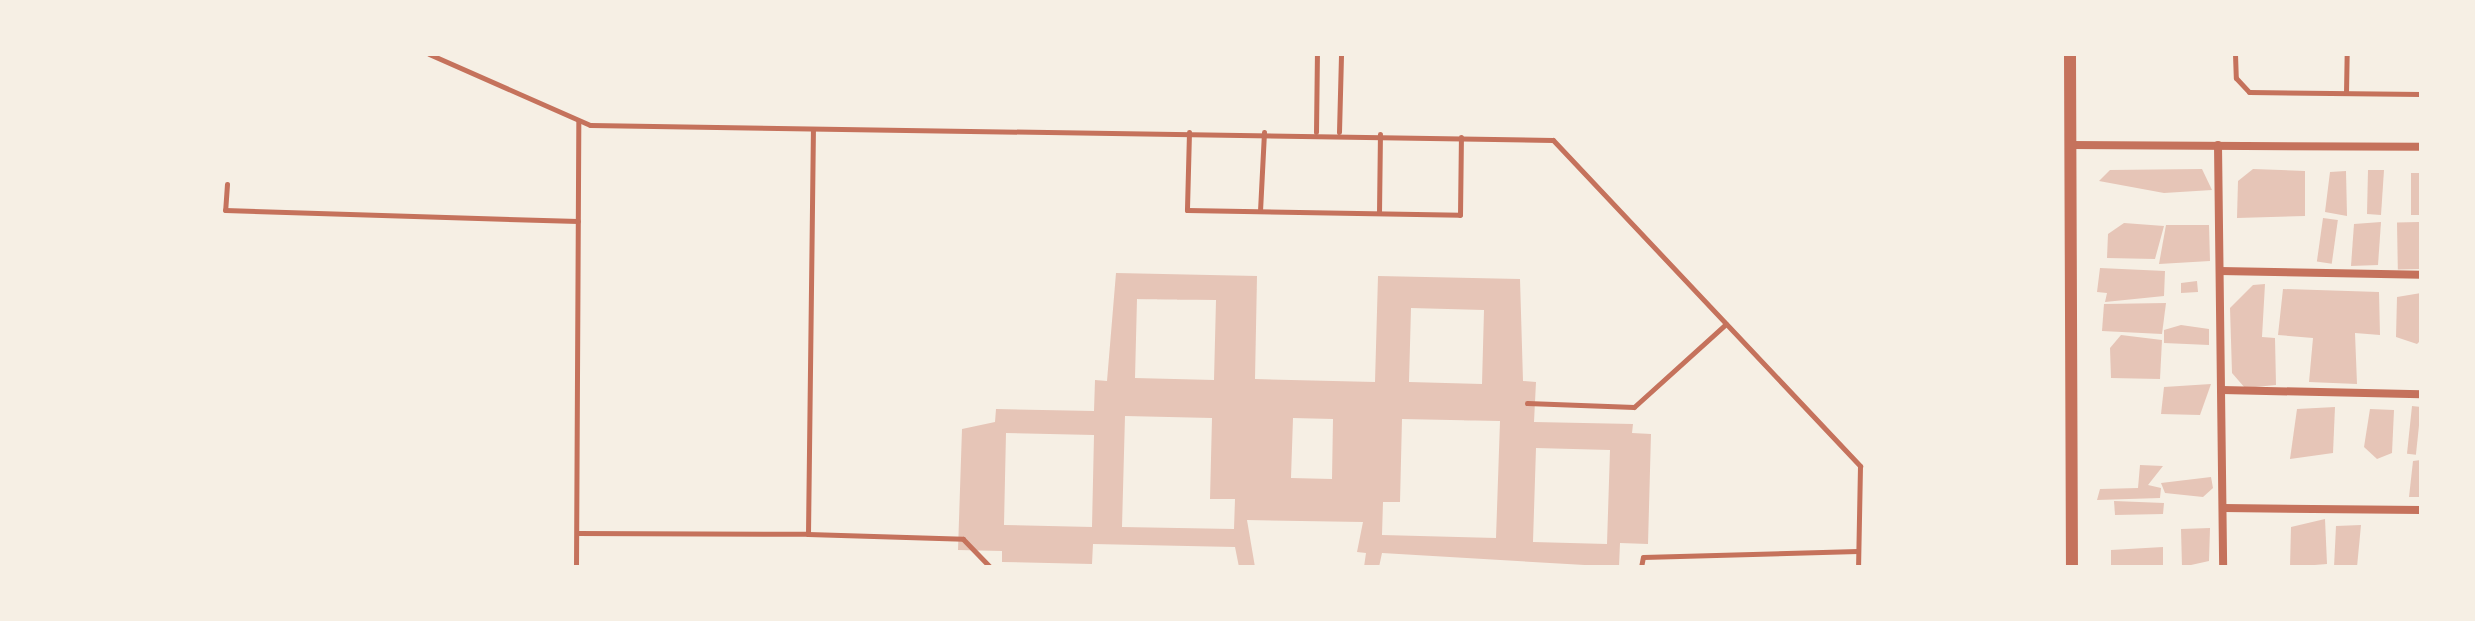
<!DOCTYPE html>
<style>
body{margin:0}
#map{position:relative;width:2475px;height:621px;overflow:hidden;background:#f6efe4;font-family:Georgia,serif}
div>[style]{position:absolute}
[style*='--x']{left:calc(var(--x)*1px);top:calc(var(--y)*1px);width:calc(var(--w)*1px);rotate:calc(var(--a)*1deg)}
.building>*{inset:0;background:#e6c5b7;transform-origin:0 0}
.service>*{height:5px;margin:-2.5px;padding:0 2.5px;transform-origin:2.5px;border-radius:2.5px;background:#c5725c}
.minor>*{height:8px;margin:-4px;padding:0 4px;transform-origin:4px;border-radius:4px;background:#c5725c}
.tertiary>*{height:12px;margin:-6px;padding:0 6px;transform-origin:6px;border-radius:6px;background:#c5725c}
span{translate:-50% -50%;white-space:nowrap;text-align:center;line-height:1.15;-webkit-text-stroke:6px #f6efe4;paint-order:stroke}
.frame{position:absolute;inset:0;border:56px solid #f6efe4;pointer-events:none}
</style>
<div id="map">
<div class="building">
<i style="clip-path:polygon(2202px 169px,2212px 190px,2164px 193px,2099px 181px,2110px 170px)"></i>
<i style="clip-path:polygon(2253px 169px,2305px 171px,2305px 216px,2237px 218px,2238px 181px)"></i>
<i style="clip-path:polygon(2368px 170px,2384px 170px,2381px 215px,2367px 214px)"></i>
<i style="clip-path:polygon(2346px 171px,2347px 216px,2325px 212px,2330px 172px)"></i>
<i style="left:2411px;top:173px;width:10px;height:42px"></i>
<i style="left:2323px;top:218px;width:15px;height:44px;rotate:8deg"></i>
<i style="clip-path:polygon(2381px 222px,2378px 265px,2351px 266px,2354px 224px)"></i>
<i style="left:2419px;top:222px;width:47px;height:22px;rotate:89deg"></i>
<i style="clip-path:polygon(2124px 223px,2164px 226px,2155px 259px,2107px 258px,2108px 234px)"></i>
<i style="clip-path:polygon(2166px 225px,2209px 225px,2210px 261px,2159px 264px)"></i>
<i style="clip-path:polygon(2100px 268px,2165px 271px,2164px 296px,2105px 302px,2107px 293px,2097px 292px)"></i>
<i style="clip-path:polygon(evenodd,1116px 273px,1257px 276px,1255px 379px,1375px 382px,1378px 276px,1520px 279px,1523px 381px,1536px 382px,1534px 422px,1633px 424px,1632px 433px,1651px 434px,1648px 544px,1620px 543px,1619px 567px,1382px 553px,1379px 567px,1364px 567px,1366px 553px,1357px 552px,1363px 522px,1247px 520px,1255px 567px,1239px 567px,1235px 547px,1093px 544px,1092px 564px,1002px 562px,1002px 551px,958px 550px,962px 429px,995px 422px,996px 409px,1094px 411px,1095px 380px,1107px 381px,1116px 273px,1137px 299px,1216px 300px,1214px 380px,1135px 378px,1137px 299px,1116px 273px,1411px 308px,1484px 310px,1482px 384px,1409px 382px,1411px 308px,1116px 273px,1125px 416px,1212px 418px,1210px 499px,1235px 499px,1234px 529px,1122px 527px,1125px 416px,1116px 273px,1293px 418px,1333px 419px,1332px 479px,1291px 478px,1293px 418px,1116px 273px,1402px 419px,1500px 421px,1496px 538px,1382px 535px,1383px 502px,1400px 502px,1402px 419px,1116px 273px,1006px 433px,1094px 435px,1092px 527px,1004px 525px,1006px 433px,1116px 273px,1536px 448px,1610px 450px,1607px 544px,1533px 542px,1536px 448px)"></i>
<i style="clip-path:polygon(2197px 281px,2198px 292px,2181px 293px,2181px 283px)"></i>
<i style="clip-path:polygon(2265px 284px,2262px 337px,2275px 338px,2276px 385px,2245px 388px,2232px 373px,2230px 308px,2253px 285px)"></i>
<i style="clip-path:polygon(2283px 289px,2379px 292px,2380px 335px,2355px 333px,2357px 384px,2309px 382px,2313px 338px,2278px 335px)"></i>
<i style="clip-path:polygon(2421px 293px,2421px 340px,2417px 344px,2396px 337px,2397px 297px)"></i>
<i style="clip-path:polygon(2166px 303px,2162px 334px,2102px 331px,2104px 304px)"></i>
<i style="clip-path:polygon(2181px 325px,2209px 329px,2209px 345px,2164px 343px,2164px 330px)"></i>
<i style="clip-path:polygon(2121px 335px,2162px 340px,2160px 379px,2111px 378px,2110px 348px)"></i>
<i style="clip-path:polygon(2211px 384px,2200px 415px,2161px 414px,2164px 387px)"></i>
<i style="left:2412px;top:406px;width:9px;height:48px;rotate:6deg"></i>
<i style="clip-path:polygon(2335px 407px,2333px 453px,2290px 459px,2297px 409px)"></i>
<i style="clip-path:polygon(2370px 409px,2394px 410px,2392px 453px,2377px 459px,2364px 447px)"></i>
<i style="clip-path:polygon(2421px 460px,2421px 497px,2409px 497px,2413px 461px)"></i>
<i style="clip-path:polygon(2140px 465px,2163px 466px,2148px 485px,2161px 488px,2160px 498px,2097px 500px,2100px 489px,2138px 488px)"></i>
<i style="clip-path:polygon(2211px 477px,2213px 488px,2203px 497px,2165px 493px,2161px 483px)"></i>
<i style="clip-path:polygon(2114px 501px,2164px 503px,2163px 514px,2115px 515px)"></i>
<i style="clip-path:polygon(2325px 519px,2327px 564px,2290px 567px,2291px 527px)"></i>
<i style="clip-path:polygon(2361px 525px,2357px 567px,2334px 567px,2336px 526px)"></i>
<i style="clip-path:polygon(2210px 528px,2209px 561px,2182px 567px,2181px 529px)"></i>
<i style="clip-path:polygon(2163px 547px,2163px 567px,2111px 567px,2111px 550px)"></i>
</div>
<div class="service">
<i style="--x:429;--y:54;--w:176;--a:23.8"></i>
<i style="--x:590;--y:125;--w:963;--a:0.89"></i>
<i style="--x:1553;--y:140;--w:448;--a:46.7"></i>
<i style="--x:1860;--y:466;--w:101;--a:91.1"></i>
<i style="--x:2235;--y:54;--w:24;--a:88"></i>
<i style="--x:2236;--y:78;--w:19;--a:47"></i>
<i style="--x:2249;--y:92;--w:172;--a:0.7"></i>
<i style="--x:2346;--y:93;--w:39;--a:-89"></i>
<i style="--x:1189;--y:132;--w:78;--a:91.5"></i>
<i style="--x:1187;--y:210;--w:273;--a:1"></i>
<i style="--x:1460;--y:215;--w:78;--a:-89.3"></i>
<i style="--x:1316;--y:132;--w:78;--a:-89.3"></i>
<i style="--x:1339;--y:132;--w:78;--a:-88.5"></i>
<i style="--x:227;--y:184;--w:26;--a:94"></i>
<i style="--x:225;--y:210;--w:353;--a:1.8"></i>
<i style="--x:1260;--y:211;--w:79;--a:-87.1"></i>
<i style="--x:1379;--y:213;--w:79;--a:-89.3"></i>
<i style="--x:1527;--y:403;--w:107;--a:2.1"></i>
<i style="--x:1634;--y:407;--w:124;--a:-42.1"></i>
<i style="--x:577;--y:533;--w:231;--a:0.2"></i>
<i style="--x:808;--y:534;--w:404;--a:-89.3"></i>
<i style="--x:808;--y:534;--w:155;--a:1.8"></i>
<i style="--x:963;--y:539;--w:39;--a:46"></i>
<i style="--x:576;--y:567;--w:446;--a:-89.7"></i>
<i style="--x:1641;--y:567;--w:10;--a:-79"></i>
<i style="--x:1643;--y:557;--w:215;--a:-1.6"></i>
</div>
<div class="minor">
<i style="--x:2070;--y:145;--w:351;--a:0.3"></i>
<i style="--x:2218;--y:145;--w:422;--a:89.3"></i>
<i style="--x:2220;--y:271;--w:201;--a:1.1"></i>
<i style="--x:2222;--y:390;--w:199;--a:1.2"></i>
<i style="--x:2223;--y:508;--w:198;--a:0.6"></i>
</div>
<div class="tertiary">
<i style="--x:2070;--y:54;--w:513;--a:89.78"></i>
</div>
<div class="frame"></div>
</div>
